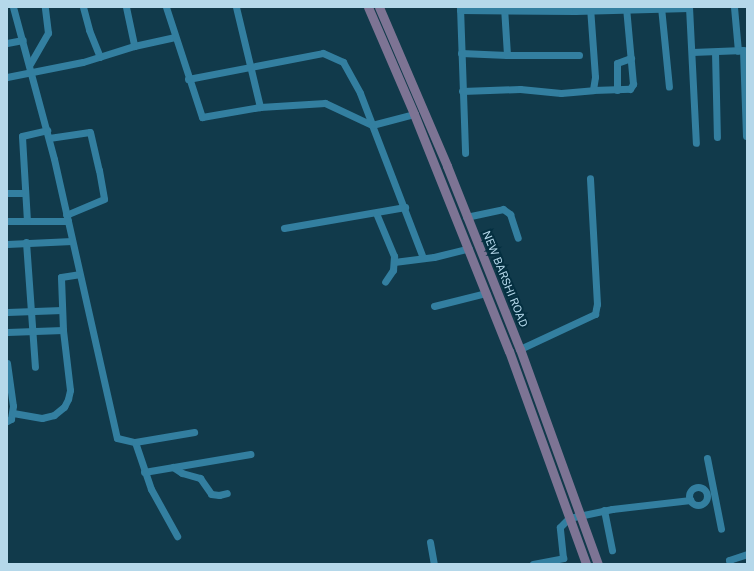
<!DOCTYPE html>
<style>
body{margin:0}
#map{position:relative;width:754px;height:571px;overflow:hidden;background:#113a4b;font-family:"Public Sans",sans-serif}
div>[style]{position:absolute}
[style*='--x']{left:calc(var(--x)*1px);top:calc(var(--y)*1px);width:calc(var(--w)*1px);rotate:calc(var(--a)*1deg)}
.minor>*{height:7px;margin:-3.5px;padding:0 3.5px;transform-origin:3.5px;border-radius:3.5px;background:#337fa0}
.minor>.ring{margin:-3.5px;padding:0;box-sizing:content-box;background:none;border:7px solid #337fa0;border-radius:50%}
.major>*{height:9px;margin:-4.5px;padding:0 4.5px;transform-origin:4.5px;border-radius:4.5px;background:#7d7494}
span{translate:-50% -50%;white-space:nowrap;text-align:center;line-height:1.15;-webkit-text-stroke:4px #042f40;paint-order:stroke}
.street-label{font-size:11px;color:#b5d8ea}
.frame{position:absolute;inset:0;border:8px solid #b5d8ea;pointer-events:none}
</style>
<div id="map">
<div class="minor">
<i style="--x:13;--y:7;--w:157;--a:74.9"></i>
<i style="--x:54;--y:159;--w:286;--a:77.3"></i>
<i style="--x:117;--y:438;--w:18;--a:13"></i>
<i style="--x:135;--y:442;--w:50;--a:71.2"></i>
<i style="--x:151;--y:489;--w:54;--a:61"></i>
<i style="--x:83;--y:7;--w:24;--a:75"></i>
<i style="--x:89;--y:30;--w:29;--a:68"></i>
<i style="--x:126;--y:7;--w:40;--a:78"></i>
<i style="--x:134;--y:46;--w:42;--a:-12.4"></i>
<i style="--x:166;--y:7;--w:116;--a:71.9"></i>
<i style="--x:202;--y:117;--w:59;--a:-9.8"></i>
<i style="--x:236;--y:7;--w:103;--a:76.5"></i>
<i style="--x:260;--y:107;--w:65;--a:-3.5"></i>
<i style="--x:325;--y:103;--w:52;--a:25.1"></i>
<i style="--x:372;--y:125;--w:142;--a:69"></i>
<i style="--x:460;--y:7;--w:146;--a:88"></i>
<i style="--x:504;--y:7;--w:48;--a:86.4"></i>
<i style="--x:507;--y:55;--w:72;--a:0"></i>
<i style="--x:590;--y:7;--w:70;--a:85.9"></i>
<i style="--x:595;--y:77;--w:13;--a:99"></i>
<i style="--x:593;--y:90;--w:37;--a:-2"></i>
<i style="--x:630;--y:89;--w:6;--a:-59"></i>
<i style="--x:633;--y:84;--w:77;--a:-95.2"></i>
<i style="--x:661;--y:7;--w:80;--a:84.3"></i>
<i style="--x:689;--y:7;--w:136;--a:87.1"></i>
<i style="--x:734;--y:7;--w:44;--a:84.8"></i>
<i style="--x:460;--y:10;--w:115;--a:0.5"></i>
<i style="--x:575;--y:11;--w:114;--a:-1.5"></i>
<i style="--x:7;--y:43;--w:16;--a:-11"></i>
<i style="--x:692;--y:52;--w:51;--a:-2.2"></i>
<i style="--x:743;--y:50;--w:86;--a:88"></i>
<i style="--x:715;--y:52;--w:85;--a:88.7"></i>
<i style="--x:461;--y:53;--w:46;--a:2.5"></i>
<i style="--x:30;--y:64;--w:36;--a:-60"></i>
<i style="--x:48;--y:33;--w:26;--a:-97"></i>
<i style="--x:7;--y:77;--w:77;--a:-11.2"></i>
<i style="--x:83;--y:62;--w:53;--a:-17.4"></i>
<i style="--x:188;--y:79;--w:137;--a:-10.9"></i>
<i style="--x:323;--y:53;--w:22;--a:24"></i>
<i style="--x:343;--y:62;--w:35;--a:61"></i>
<i style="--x:360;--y:93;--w:34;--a:69"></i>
<i style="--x:372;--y:125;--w:43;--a:-14.7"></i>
<i style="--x:617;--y:90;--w:27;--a:-90"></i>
<i style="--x:617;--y:63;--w:15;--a:-20"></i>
<i style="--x:462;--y:91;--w:58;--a:-2"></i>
<i style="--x:520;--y:89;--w:41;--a:5.6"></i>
<i style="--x:561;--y:93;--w:32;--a:-5"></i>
<i style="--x:49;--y:138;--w:41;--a:-8.3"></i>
<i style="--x:90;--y:132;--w:39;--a:77"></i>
<i style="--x:99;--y:170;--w:29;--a:80"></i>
<i style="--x:104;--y:199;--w:41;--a:157.2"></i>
<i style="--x:7;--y:193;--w:18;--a:0"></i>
<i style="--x:376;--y:213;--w:47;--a:67.3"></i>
<i style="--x:394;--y:256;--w:14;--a:94"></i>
<i style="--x:393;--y:270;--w:14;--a:124"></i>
<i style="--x:466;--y:217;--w:38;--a:-12"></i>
<i style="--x:503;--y:209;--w:9;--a:36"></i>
<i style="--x:510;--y:214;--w:25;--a:72"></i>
<i style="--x:7;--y:221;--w:61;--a:0"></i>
<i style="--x:27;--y:221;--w:85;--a:-93.4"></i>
<i style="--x:22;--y:136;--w:26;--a:-13"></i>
<i style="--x:284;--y:228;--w:123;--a:-9.8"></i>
<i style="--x:26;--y:242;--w:125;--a:85.9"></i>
<i style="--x:7;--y:244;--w:65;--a:-2.6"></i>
<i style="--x:394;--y:262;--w:40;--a:-7.1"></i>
<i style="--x:434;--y:257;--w:36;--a:-14"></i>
<i style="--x:434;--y:306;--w:54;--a:-14"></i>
<i style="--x:7;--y:312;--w:55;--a:-2.1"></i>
<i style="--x:7;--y:332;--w:56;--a:-2"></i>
<i style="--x:520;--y:349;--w:83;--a:-25"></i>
<i style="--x:595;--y:314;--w:10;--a:-79"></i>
<i style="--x:597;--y:304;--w:126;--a:-93.2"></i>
<i style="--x:7;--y:363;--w:43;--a:82.1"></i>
<i style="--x:13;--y:406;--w:13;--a:99"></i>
<i style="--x:11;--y:419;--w:4;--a:153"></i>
<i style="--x:13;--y:413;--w:29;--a:10"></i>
<i style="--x:42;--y:418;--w:12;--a:-14"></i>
<i style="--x:54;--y:415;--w:13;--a:-39"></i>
<i style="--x:64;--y:407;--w:9;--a:-63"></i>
<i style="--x:68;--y:399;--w:9;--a:-77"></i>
<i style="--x:70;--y:390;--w:60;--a:-96.7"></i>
<i style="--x:63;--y:330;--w:53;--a:-92.2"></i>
<i style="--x:61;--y:277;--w:18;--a:-9"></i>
<i style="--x:135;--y:442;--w:60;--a:-9.6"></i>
<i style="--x:707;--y:458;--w:72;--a:78.8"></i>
<i style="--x:173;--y:467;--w:11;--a:34"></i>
<i style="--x:182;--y:473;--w:19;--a:16"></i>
<i style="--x:200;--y:478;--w:19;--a:55"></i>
<i style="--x:211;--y:494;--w:8;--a:7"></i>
<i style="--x:219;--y:495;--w:8;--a:-14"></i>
<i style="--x:144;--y:472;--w:108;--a:-9.6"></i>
<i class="ring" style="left:689px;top:487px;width:11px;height:11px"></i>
<i style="--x:604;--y:510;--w:41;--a:78.7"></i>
<i style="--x:430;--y:542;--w:22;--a:80"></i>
<i style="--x:533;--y:564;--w:31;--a:-11"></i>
<i style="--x:563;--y:558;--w:31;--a:-96"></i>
<i style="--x:560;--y:527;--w:13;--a:-45"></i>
<i style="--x:569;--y:518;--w:44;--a:-11.8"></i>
<i style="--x:612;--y:509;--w:79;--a:-6.6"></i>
<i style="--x:730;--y:564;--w:4;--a:-104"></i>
<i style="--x:729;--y:560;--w:19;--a:-18"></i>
</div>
<div class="major">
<i style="--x:368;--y:7;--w:116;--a:66.7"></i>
<i style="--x:414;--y:114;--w:255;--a:68.2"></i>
<i style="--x:509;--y:351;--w:226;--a:70.1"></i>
<i style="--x:379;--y:7;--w:173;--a:66.8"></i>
<i style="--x:447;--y:166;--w:197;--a:68.3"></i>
<i style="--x:520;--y:349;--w:229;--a:70.1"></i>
</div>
<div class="street-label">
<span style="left:505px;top:279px;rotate:68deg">NEW BARSHI ROAD</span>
</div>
<div class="frame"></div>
</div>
